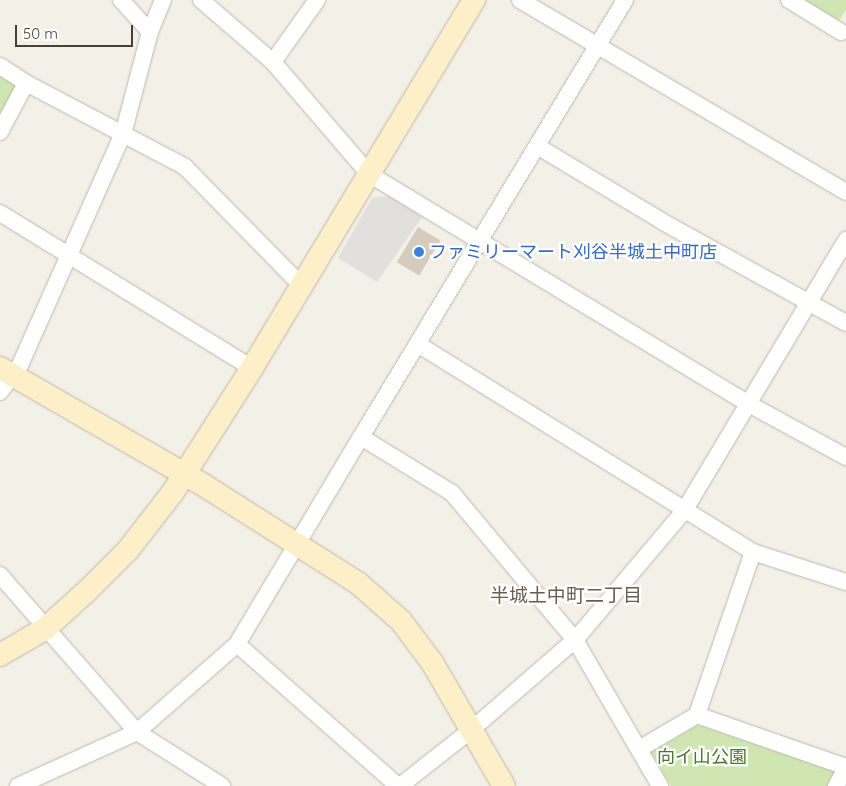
<!DOCTYPE html>
<meta charset="utf-8">
<style>
body{margin:0}
#map{position:relative;width:846px;height:786px;overflow:hidden;background:#f3f0e8;font-family:Quicksand,"Noto Sans JP",sans-serif}
div>[style]{position:absolute}
[style*='--x']{left:calc(var(--x)*1px);top:calc(var(--y)*1px);width:calc(var(--w)*1px);rotate:calc(var(--a)*1deg)}
.green>*{inset:0;background:#d0e6b2}
.parking>*{inset:0;background:#e2e0dc}
.building>*{inset:0;background:#d5cbbe;transform-origin:0 0}
.roads{filter:drop-shadow(0 0 1px #bfb7ab) drop-shadow(0 0 1px #bfb7ab)}
.street>*{height:16px;margin:-8px;padding:0 8px;transform-origin:8px;border-radius:8px;background:#fff}
.secondary>*{height:22px;margin:-11px;padding:0 11px;transform-origin:11px;border-radius:11px;background:#fdefc8}
.dots>*{width:14px;height:14px;translate:-50% -50%;box-sizing:border-box;border:2px solid #fff;border-radius:50%}
span{translate:-50% -50%;white-space:nowrap;text-align:center;line-height:1.15;-webkit-text-stroke:4.5px #fff;paint-order:stroke}
.shop-label{font-size:18px;color:#366cbe}
.left{translate:0 -50%;text-align:left}
.park-label{font-size:18px;color:#49772b}
.neighbourhood-label{font-size:19px;color:#695e4e}
.scale{position:absolute;left:15px;top:25px;width:118px;height:22px;box-sizing:border-box;border:2px solid #464037;border-top:0;padding-left:6px;font-size:15px;line-height:18px;white-space:nowrap;color:#464037;-webkit-text-stroke:4px #fff;paint-order:stroke}
</style>
<div id="map">
<div class="green">
<i style="clip-path:polygon(805px 0,846px 0,846px 10px,839px 21px)"></i>
<i style="clip-path:polygon(0 72px,18px 87px,0 116px)"></i>
<i style="clip-path:polygon(698px 725px,837px 772px,829px 786px,671px 786px,651px 752px)"></i>
</div>
<div class="parking">
<i style="clip-path:polygon(389px 196px,422px 217px,377px 282px,338px 258px,372px 198px)"></i>
</div>
<div class="building">
<i style="left:418px;top:227px;width:26px;height:41px;rotate:31deg"></i>
</div>
<div class="roads">
<div class="street">
<i style="--x:121;--y:0;--w:43;--a:47.8"></i>
<i style="--x:201;--y:0;--w:95;--a:40.7"></i>
<i style="--x:317;--y:0;--w:76;--a:125.4"></i>
<i style="--x:273;--y:62;--w:148;--a:49.4"></i>
<i style="--x:369;--y:174;--w:442;--a:31.2"></i>
<i style="--x:747;--y:403;--w:113;--a:28.6"></i>
<i style="--x:520;--y:0;--w:378;--a:30.5"></i>
<i style="--x:789;--y:0;--w:61;--a:31.6"></i>
<i style="--x:0;--y:66;--w:31;--a:33"></i>
<i style="--x:26;--y:83;--w:180;--a:27.8"></i>
<i style="--x:185;--y:167;--w:167;--a:45.5"></i>
<i style="--x:0;--y:132;--w:55;--a:-62"></i>
<i style="--x:537;--y:146;--w:149;--a:31"></i>
<i style="--x:665;--y:223;--w:207;--a:28.9"></i>
<i style="--x:0;--y:213;--w:296;--a:31.6"></i>
<i style="--x:419;--y:345;--w:393;--a:31.8"></i>
<i style="--x:753;--y:552;--w:172;--a:109"></i>
<i style="--x:697;--y:715;--w:67;--a:149.6"></i>
<i style="--x:0;--y:392;--w:34;--a:-53"></i>
<i style="--x:20;--y:365;--w:253;--a:-66"></i>
<i style="--x:123;--y:134;--w:106;--a:-75.2"></i>
<i style="--x:150;--y:32;--w:35;--a:-68"></i>
<i style="--x:361;--y:437;--w:511;--a:-58.86"></i>
<i style="--x:753;--y:552;--w:98;--a:17.9"></i>
<i style="--x:0;--y:575;--w:208;--a:48.9"></i>
<i style="--x:137;--y:732;--w:101;--a:32.4"></i>
<i style="--x:237;--y:644;--w:215;--a:41.4"></i>
<i style="--x:697;--y:715;--w:158;--a:19.2"></i>
<i style="--x:18;--y:786;--w:131;--a:-24.4"></i>
<i style="--x:137;--y:732;--w:133;--a:-41.3"></i>
<i style="--x:237;--y:644;--w:241;--a:-59.1"></i>
<i style="--x:361;--y:437;--w:107;--a:31.6"></i>
<i style="--x:452;--y:493;--w:192;--a:50.1"></i>
<i style="--x:575;--y:640;--w:169;--a:59.8"></i>
<i style="--x:400;--y:786;--w:90;--a:-38.3"></i>
<i style="--x:471;--y:730;--w:138;--a:-40.9"></i>
<i style="--x:575;--y:640;--w:169;--a:-49.8"></i>
<i style="--x:684;--y:511;--w:316;--a:-59.1"></i>
<i style="--x:836;--y:786;--w:20;--a:-60"></i>
</div>
<div class="secondary">
<i style="--x:0;--y:368;--w:237;--a:29.9"></i>
<i style="--x:205;--y:486;--w:181;--a:32.4"></i>
<i style="--x:358;--y:583;--w:57;--a:41.5"></i>
<i style="--x:401;--y:621;--w:54;--a:53.3"></i>
<i style="--x:433;--y:664;--w:141;--a:59.8"></i>
<i style="--x:0;--y:655;--w:53;--a:-30.4"></i>
<i style="--x:46;--y:628;--w:55;--a:-42.1"></i>
<i style="--x:87;--y:591;--w:58;--a:-45"></i>
<i style="--x:128;--y:550;--w:73;--a:-52.2"></i>
<i style="--x:173;--y:492;--w:147;--a:-57.5"></i>
<i style="--x:252;--y:368;--w:430;--a:-58.9"></i>
</div>
</div>
<div class="dots">
<i style="left:419px;top:252px;background:#3f7fe0"></i>
</div>
<div class="shop-label">
<span class="left" style="left:429px;top:252px">ファミリーマート刈谷半城土中町店</span>
</div>
<div class="park-label">
<span style="left:702px;top:757px">向イ山公園</span>
</div>
<div class="neighbourhood-label">
<span style="left:566px;top:596px">半城土中町二丁目</span>
</div>
<div class="scale">50 m</div>
</div>
